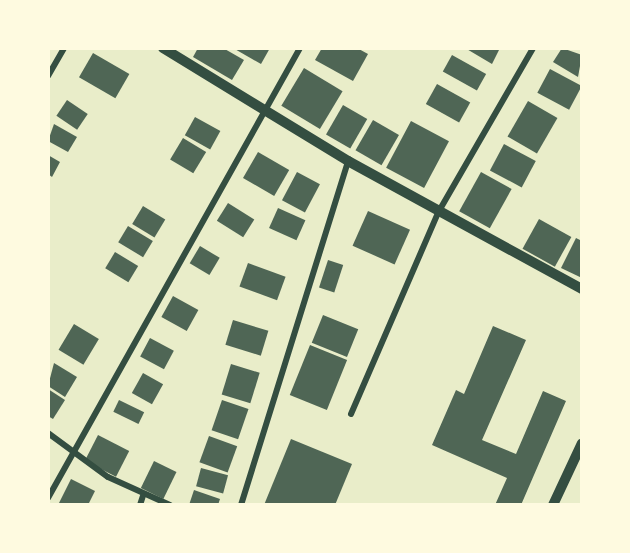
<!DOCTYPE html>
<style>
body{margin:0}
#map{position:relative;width:630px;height:553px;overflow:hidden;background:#e9edc9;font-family:Rubik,sans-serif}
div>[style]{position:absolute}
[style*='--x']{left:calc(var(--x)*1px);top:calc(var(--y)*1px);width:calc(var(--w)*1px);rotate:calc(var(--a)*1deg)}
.building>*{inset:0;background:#4f6655;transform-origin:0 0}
.minor>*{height:6px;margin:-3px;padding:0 3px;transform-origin:3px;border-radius:3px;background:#344e41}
.tertiary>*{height:10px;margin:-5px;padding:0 5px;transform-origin:5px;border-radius:5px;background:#344e41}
span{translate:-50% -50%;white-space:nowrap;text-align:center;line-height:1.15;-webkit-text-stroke:4.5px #fefae0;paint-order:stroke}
.frame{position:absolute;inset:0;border:50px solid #fefae0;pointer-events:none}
</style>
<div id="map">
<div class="building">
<i style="clip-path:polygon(198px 48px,223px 48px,244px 60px,232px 80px,193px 57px)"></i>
<i style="clip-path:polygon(233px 48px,270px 48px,261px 64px)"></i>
<i style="clip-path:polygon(322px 48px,357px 48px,368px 54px,353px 81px,315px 60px)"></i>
<i style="clip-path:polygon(465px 48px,500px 48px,492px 64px)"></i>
<i style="clip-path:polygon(562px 48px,582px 55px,578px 77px,553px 62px)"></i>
<i style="left:93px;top:53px;width:42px;height:28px;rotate:30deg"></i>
<i style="left:452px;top:55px;width:39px;height:19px;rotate:29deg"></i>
<i style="left:304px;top:68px;width:45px;height:44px;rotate:31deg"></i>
<i style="left:550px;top:69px;width:36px;height:27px;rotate:28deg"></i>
<i style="left:437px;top:84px;width:38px;height:23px;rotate:29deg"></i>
<i style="left:67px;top:100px;width:25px;height:19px;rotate:34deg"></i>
<i style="left:528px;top:101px;width:34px;height:41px;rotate:30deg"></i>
<i style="left:343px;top:105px;width:28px;height:34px;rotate:30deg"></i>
<i style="left:195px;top:117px;width:29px;height:21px;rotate:29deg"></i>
<i style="left:373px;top:120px;width:30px;height:35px;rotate:30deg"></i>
<i style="left:411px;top:121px;width:43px;height:53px;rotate:28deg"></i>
<i style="clip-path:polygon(54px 124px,77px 137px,68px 152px,48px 141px)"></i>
<i style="left:183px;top:138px;width:27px;height:25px;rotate:31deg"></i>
<i style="left:504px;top:144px;width:36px;height:30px;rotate:28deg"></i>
<i style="left:258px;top:152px;width:36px;height:30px;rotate:30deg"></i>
<i style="clip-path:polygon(48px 155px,60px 162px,52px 177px,48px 174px)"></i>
<i style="left:297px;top:172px;width:26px;height:32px;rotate:28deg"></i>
<i style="left:481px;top:172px;width:35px;height:45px;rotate:29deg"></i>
<i style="left:228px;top:203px;width:31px;height:21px;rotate:32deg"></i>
<i style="left:143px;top:206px;width:26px;height:21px;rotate:31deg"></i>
<i style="left:278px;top:208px;width:30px;height:22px;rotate:24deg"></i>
<i style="left:368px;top:211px;width:46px;height:38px;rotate:24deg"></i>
<i style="left:539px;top:219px;width:37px;height:34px;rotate:29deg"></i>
<i style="left:128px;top:226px;width:29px;height:19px;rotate:31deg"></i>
<i style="clip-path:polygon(576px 238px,582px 241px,582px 278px,561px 268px)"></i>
<i style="left:200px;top:246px;width:23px;height:20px;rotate:31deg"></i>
<i style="left:115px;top:252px;width:27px;height:19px;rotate:31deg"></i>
<i style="left:328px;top:260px;width:16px;height:29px;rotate:18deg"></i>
<i style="left:248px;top:263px;width:40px;height:25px;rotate:20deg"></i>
<i style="left:173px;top:296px;width:29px;height:24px;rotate:29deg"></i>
<i style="left:323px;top:315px;width:38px;height:30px;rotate:22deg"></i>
<i style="left:233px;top:320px;width:37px;height:26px;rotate:17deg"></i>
<i style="left:74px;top:324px;width:29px;height:30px;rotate:31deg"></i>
<i style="clip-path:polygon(493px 326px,526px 340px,482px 440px,516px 454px,543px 391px,566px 401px,521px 505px,495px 505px,507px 478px,432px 445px,456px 390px,464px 394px)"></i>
<i style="left:150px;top:338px;width:27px;height:21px;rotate:28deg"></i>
<i style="left:310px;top:345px;width:40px;height:54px;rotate:22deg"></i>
<i style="clip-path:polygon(54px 363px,77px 377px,65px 397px,48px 386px)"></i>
<i style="left:231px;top:364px;width:30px;height:32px;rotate:17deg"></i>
<i style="left:143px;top:373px;width:23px;height:23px;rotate:29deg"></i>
<i style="clip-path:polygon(48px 389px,65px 400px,53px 419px,48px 416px)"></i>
<i style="left:119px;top:400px;width:28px;height:13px;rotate:26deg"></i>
<i style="left:222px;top:400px;width:28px;height:32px;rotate:19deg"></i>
<i style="left:98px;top:435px;width:35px;height:29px;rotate:27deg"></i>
<i style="left:209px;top:436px;width:30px;height:28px;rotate:20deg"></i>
<i style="clip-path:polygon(291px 439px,352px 464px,335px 505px,264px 505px)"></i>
<i style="left:154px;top:461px;width:25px;height:30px;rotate:26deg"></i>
<i style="left:201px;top:468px;width:28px;height:19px;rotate:15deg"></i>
<i style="clip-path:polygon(71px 479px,95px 491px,88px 505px,58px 505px)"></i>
<i style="clip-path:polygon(194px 490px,220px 499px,218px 505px,189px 505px)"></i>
</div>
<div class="minor">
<i style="--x:48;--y:76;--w:32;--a:-60"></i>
<i style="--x:351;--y:414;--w:221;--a:-66.6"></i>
<i style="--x:439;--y:211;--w:188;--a:-60"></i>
<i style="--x:48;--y:433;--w:74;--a:36.3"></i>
<i style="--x:108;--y:477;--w:68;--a:24.3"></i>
<i style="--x:48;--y:498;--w:516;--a:-60.75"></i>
<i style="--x:140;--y:505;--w:9;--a:-72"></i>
<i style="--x:241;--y:505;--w:360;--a:-72.7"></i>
</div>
<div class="tertiary">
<i style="--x:163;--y:48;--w:217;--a:31.4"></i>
<i style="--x:348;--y:161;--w:267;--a:28.7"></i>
<i style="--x:553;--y:505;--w:68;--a:-64.9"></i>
</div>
<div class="frame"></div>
</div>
